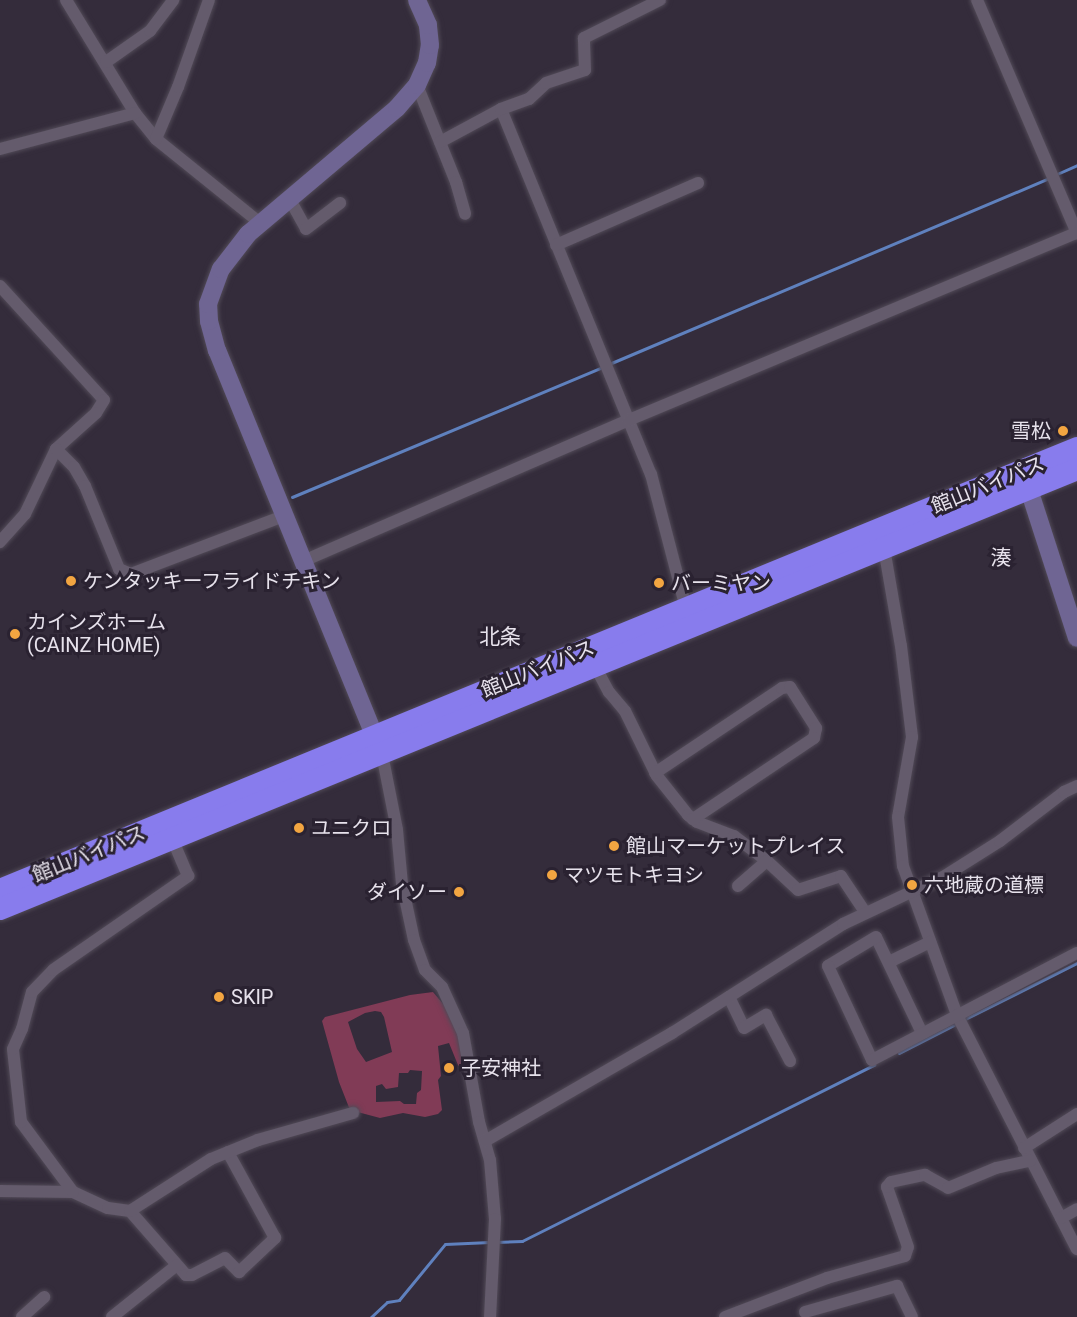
<!DOCTYPE html>
<meta charset="utf-8">
<style>
body{margin:0}
#map{position:relative;width:1077px;height:1317px;overflow:hidden;background:#342c3b;font-family:Roboto,"Noto Sans JP",sans-serif}
div>[style]{position:absolute}
[style*='--x']{left:calc(var(--x)*1px);top:calc(var(--y)*1px);width:calc(var(--w)*1px);rotate:calc(var(--a)*1deg)}
.forest>*{inset:0;background:#813b56}
.stream>*{height:3px;margin:-1.5px;padding:0 1.5px;transform-origin:1.5px;border-radius:1.5px;background:#5f81be}
.roads{filter:drop-shadow(0 0 2px #514a57) drop-shadow(0 0 2px #514a57)}
.street>*{height:12px;margin:-6px;padding:0 6px;transform-origin:6px;border-radius:6px;background:#645b6c}
.secondary>*{height:18px;margin:-9px;padding:0 9px;transform-origin:9px;border-radius:9px;background:#6f6593}
.highway>*{height:22px;margin:-11px;padding:0 11px;transform-origin:11px;border-radius:11px;background:#887ced}
.dots>*{width:16px;height:16px;translate:-50% -50%;box-sizing:border-box;border:3px solid #2a2231;border-radius:50%}
span{translate:-50% -50%;white-space:nowrap;text-align:center;line-height:1.15;-webkit-text-stroke:6px #2a2231;paint-order:stroke}
.poi-label{font-size:20px;color:#e7e2ec}
.right{translate:-100% -50%;text-align:right}
.left{translate:0 -50%;text-align:left}
.street-label{font-size:20px;color:#e7e2ec}
.neighbourhood-label{font-size:21px;color:#e7e2ec}
</style>
<div id="map">
<div class="forest">
<i style="clip-path:polygon(evenodd,433px 992px,444px 1005px,456px 1029px,465px 1064px,460px 1067px,458px 1065px,449px 1043px,438px 1046px,441px 1076px,438px 1080px,442px 1110px,438px 1114px,425px 1117px,403px 1113px,380px 1118px,350px 1110px,339px 1082px,322px 1021px,325px 1017px,410px 995px,433px 992px,375px 1011px,381px 1012px,384px 1017px,392px 1052px,366px 1062px,357px 1049px,348px 1022px,365px 1013px,375px 1011px,433px 992px,410px 1070px,422px 1071px,421px 1090px,417px 1093px,416px 1104px,404px 1104px,400px 1101px,376px 1102px,376px 1086px,382px 1084px,386px 1089px,398px 1087px,399px 1073px,408px 1073px,410px 1070px)"></i>
</div>
<div class="stream">
<i style="--x:1057;--y:174;--w:22;--a:-24"></i>
<i style="--x:609;--y:364;--w:480;--a:-22.9"></i>
<i style="--x:292;--y:497;--w:337;--a:-22.7"></i>
<i style="--x:963;--y:1020;--w:127;--a:-26.6"></i>
<i style="--x:899;--y:1053;--w:66;--a:-27"></i>
<i style="--x:496;--y:1242;--w:26;--a:-2"></i>
<i style="--x:522;--y:1241;--w:394;--a:-26.6"></i>
<i style="--x:371;--y:1317;--w:22;--a:-43"></i>
<i style="--x:387;--y:1302;--w:12;--a:-9"></i>
<i style="--x:399;--y:1300;--w:72;--a:-50.6"></i>
<i style="--x:445;--y:1244;--w:45;--a:-2.5"></i>
</div>
<div class="roads">
<div class="street">
<i style="--x:66;--y:0;--w:132;--a:58.6"></i>
<i style="--x:135;--y:113;--w:33;--a:51"></i>
<i style="--x:156;--y:139;--w:134;--a:38.9"></i>
<i style="--x:977;--y:0;--w:254;--a:66.8"></i>
<i style="--x:106;--y:62;--w:54;--a:-35.2"></i>
<i style="--x:150;--y:31;--w:39;--a:-53"></i>
<i style="--x:417;--y:85;--w:105;--a:68.1"></i>
<i style="--x:456;--y:182;--w:33;--a:74"></i>
<i style="--x:501;--y:109;--w:395;--a:67.7"></i>
<i style="--x:651;--y:474;--w:138;--a:75.4"></i>
<i style="--x:156;--y:139;--w:56;--a:-67.1"></i>
<i style="--x:178;--y:87;--w:92;--a:-70.4"></i>
<i style="--x:440;--y:142;--w:69;--a:-28.4"></i>
<i style="--x:501;--y:109;--w:30;--a:-20"></i>
<i style="--x:529;--y:99;--w:23;--a:-43"></i>
<i style="--x:546;--y:83;--w:41;--a:-18.4"></i>
<i style="--x:585;--y:70;--w:32;--a:-92"></i>
<i style="--x:584;--y:38;--w:85;--a:-26.6"></i>
<i style="--x:0;--y:149;--w:140;--a:-14.9"></i>
<i style="--x:289;--y:198;--w:35;--a:61"></i>
<i style="--x:306;--y:229;--w:43;--a:-37.4"></i>
<i style="--x:556;--y:245;--w:155;--a:-23.6"></i>
<i style="--x:0;--y:286;--w:154;--a:47.6"></i>
<i style="--x:104;--y:400;--w:15;--a:122"></i>
<i style="--x:96;--y:413;--w:54;--a:138"></i>
<i style="--x:56;--y:449;--w:72;--a:115.5"></i>
<i style="--x:25;--y:514;--w:38;--a:132"></i>
<i style="--x:56;--y:449;--w:25;--a:45"></i>
<i style="--x:74;--y:467;--w:22;--a:60"></i>
<i style="--x:85;--y:486;--w:90;--a:67.7"></i>
<i style="--x:119;--y:569;--w:13;--a:23"></i>
<i style="--x:131;--y:574;--w:166;--a:-20.8"></i>
<i style="--x:884;--y:548;--w:99;--a:80.2"></i>
<i style="--x:901;--y:646;--w:92;--a:83.1"></i>
<i style="--x:912;--y:737;--w:81;--a:99.9"></i>
<i style="--x:898;--y:817;--w:49;--a:84.2"></i>
<i style="--x:903;--y:866;--w:158;--a:70.1"></i>
<i style="--x:957;--y:1015;--w:263;--a:62.9"></i>
<i style="--x:303;--y:561;--w:355;--a:-23.4"></i>
<i style="--x:629;--y:420;--w:485;--a:-22.7"></i>
<i style="--x:595;--y:666;--w:30;--a:62"></i>
<i style="--x:609;--y:692;--w:25;--a:50"></i>
<i style="--x:625;--y:711;--w:72;--a:63.8"></i>
<i style="--x:657;--y:776;--w:50;--a:51.5"></i>
<i style="--x:688;--y:815;--w:11;--a:38"></i>
<i style="--x:697;--y:822;--w:40;--a:21"></i>
<i style="--x:734;--y:836;--w:41;--a:37.1"></i>
<i style="--x:767;--y:861;--w:42;--a:43.1"></i>
<i style="--x:798;--y:890;--w:45;--a:-18"></i>
<i style="--x:841;--y:876;--w:43;--a:56.3"></i>
<i style="--x:382;--y:754;--w:77;--a:78.8"></i>
<i style="--x:397;--y:830;--w:54;--a:84.7"></i>
<i style="--x:402;--y:884;--w:57;--a:77.9"></i>
<i style="--x:414;--y:940;--w:32;--a:70"></i>
<i style="--x:425;--y:970;--w:24;--a:45"></i>
<i style="--x:442;--y:987;--w:51;--a:65.5"></i>
<i style="--x:463;--y:1033;--w:90;--a:79.8"></i>
<i style="--x:479;--y:1122;--w:40;--a:74"></i>
<i style="--x:490;--y:1160;--w:59;--a:85.2"></i>
<i style="--x:495;--y:1219;--w:98;--a:92.9"></i>
<i style="--x:655;--y:773;--w:153;--a:-33.8"></i>
<i style="--x:782;--y:688;--w:8;--a:-7"></i>
<i style="--x:790;--y:687;--w:49;--a:57.6"></i>
<i style="--x:816;--y:728;--w:10;--a:101"></i>
<i style="--x:814;--y:738;--w:146;--a:146.2"></i>
<i style="--x:738;--y:886;--w:38;--a:-41"></i>
<i style="--x:889;--y:962;--w:46;--a:-26"></i>
<i style="--x:729;--y:997;--w:34;--a:64"></i>
<i style="--x:744;--y:1028;--w:26;--a:-31"></i>
<i style="--x:766;--y:1015;--w:52;--a:62.4"></i>
<i style="--x:922;--y:1033;--w:106;--a:-115.6"></i>
<i style="--x:876;--y:937;--w:56;--a:148.9"></i>
<i style="--x:828;--y:966;--w:104;--a:64.9"></i>
<i style="--x:872;--y:1060;--w:231;--a:-27.6"></i>
<i style="--x:485;--y:1141;--w:216;--a:-30"></i>
<i style="--x:672;--y:1033;--w:203;--a:-32.5"></i>
<i style="--x:843;--y:924;--w:110;--a:-25.2"></i>
<i style="--x:943;--y:877;--w:67;--a:-32.3"></i>
<i style="--x:1000;--y:841;--w:81;--a:-37.4"></i>
<i style="--x:1064;--y:792;--w:14;--a:-25"></i>
<i style="--x:1024;--y:1148;--w:63;--a:-32.7"></i>
<i style="--x:0;--y:1191;--w:73;--a:0.8"></i>
<i style="--x:73;--y:1192;--w:38;--a:25"></i>
<i style="--x:108;--y:1208;--w:22;--a:8"></i>
<i style="--x:130;--y:1211;--w:85;--a:48.8"></i>
<i style="--x:186;--y:1275;--w:6;--a:0"></i>
<i style="--x:192;--y:1275;--w:37;--a:-27"></i>
<i style="--x:225;--y:1258;--w:20;--a:45"></i>
<i style="--x:239;--y:1272;--w:50;--a:-43.4"></i>
<i style="--x:275;--y:1238;--w:98;--a:-118.7"></i>
<i style="--x:73;--y:1192;--w:87;--a:-126.6"></i>
<i style="--x:21;--y:1122;--w:73;--a:-96.3"></i>
<i style="--x:13;--y:1049;--w:22;--a:-66"></i>
<i style="--x:22;--y:1029;--w:38;--a:-75"></i>
<i style="--x:32;--y:992;--w:30;--a:-46"></i>
<i style="--x:53;--y:970;--w:165;--a:-34.8"></i>
<i style="--x:188;--y:876;--w:39;--a:-113"></i>
<i style="--x:130;--y:1211;--w:96;--a:-32.7"></i>
<i style="--x:211;--y:1159;--w:51;--a:-22"></i>
<i style="--x:258;--y:1140;--w:99;--a:-15.9"></i>
<i style="--x:1061;--y:1218;--w:18;--a:-29"></i>
<i style="--x:805;--y:1312;--w:96;--a:-15.8"></i>
<i style="--x:897;--y:1286;--w:34;--a:64"></i>
<i style="--x:22;--y:1317;--w:30;--a:-42"></i>
<i style="--x:112;--y:1317;--w:83;--a:-38.7"></i>
<i style="--x:725;--y:1317;--w:109;--a:-20.9"></i>
<i style="--x:827;--y:1278;--w:81;--a:-15.8"></i>
<i style="--x:905;--y:1256;--w:9;--a:-72"></i>
<i style="--x:908;--y:1247;--w:64;--a:-109.3"></i>
<i style="--x:887;--y:1187;--w:6;--a:-51"></i>
<i style="--x:891;--y:1182;--w:35;--a:-12"></i>
<i style="--x:925;--y:1175;--w:26;--a:29"></i>
<i style="--x:948;--y:1188;--w:52;--a:-22.6"></i>
<i style="--x:996;--y:1168;--w:35;--a:-12"></i>
</div>
<div class="secondary">
<i style="--x:1025;--y:477;--w:169;--a:72.1"></i>
<i style="--x:379;--y:747;--w:428;--a:-112.2"></i>
<i style="--x:217;--y:351;--w:31;--a:-105"></i>
<i style="--x:209;--y:321;--w:17;--a:-93"></i>
<i style="--x:208;--y:304;--w:37;--a:-70"></i>
<i style="--x:221;--y:269;--w:44;--a:-52.4"></i>
<i style="--x:248;--y:234;--w:195;--a:-40.2"></i>
<i style="--x:397;--y:108;--w:30;--a:-49"></i>
<i style="--x:417;--y:85;--w:24;--a:-66"></i>
<i style="--x:427;--y:63;--w:18;--a:-81"></i>
<i style="--x:430;--y:45;--w:20;--a:-96"></i>
<i style="--x:428;--y:25;--w:27;--a:-114"></i>
</div>
<div class="highway">
<i style="--x:0;--y:890;--w:1164;--a:-22.31"></i>
<i style="--x:0;--y:909;--w:1163;--a:-22.22"></i>
</div>
</div>
<div class="dots">
<i style="left:1063px;top:431px;background:#f2a541"></i>
<i style="left:71px;top:581px;background:#f2a541"></i>
<i style="left:659px;top:583px;background:#f2a541"></i>
<i style="left:15px;top:634px;background:#f2a541"></i>
<i style="left:299px;top:828px;background:#f2a541"></i>
<i style="left:614px;top:846px;background:#f2a541"></i>
<i style="left:552px;top:875px;background:#f2a541"></i>
<i style="left:912px;top:885px;background:#f2a541"></i>
<i style="left:459px;top:892px;background:#f2a541"></i>
<i style="left:219px;top:997px;background:#f2a541"></i>
<i style="left:449px;top:1068px;background:#f2a541"></i>
</div>
<div class="poi-label">
<span class="right" style="left:1051px;top:431px">雪松</span>
<span class="left" style="left:83px;top:581px">ケンタッキーフライドチキン</span>
<span class="left" style="left:671px;top:583px">バーミヤン</span>
<span class="left" style="left:27px;top:634px">カインズホーム<br>(CAINZ HOME)</span>
<span class="left" style="left:311px;top:828px">ユニクロ</span>
<span class="left" style="left:626px;top:846px">館山マーケットプレイス</span>
<span class="left" style="left:564px;top:875px">マツモトキヨシ</span>
<span class="left" style="left:924px;top:885px">六地蔵の道標</span>
<span class="right" style="left:447px;top:892px">ダイソー</span>
<span class="left" style="left:231px;top:997px">SKIP</span>
<span class="left" style="left:461px;top:1068px">子安神社</span>
</div>
<div class="street-label">
<span style="left:988px;top:485px;rotate:-22deg">館山バイパス</span>
<span style="left:538px;top:669px;rotate:-22deg">館山バイパス</span>
<span style="left:89px;top:854px;rotate:-22deg">館山バイパス</span>
</div>
<div class="neighbourhood-label">
<span style="left:1001px;top:558px">湊</span>
<span style="left:500px;top:637px">北条</span>
</div>
</div>
